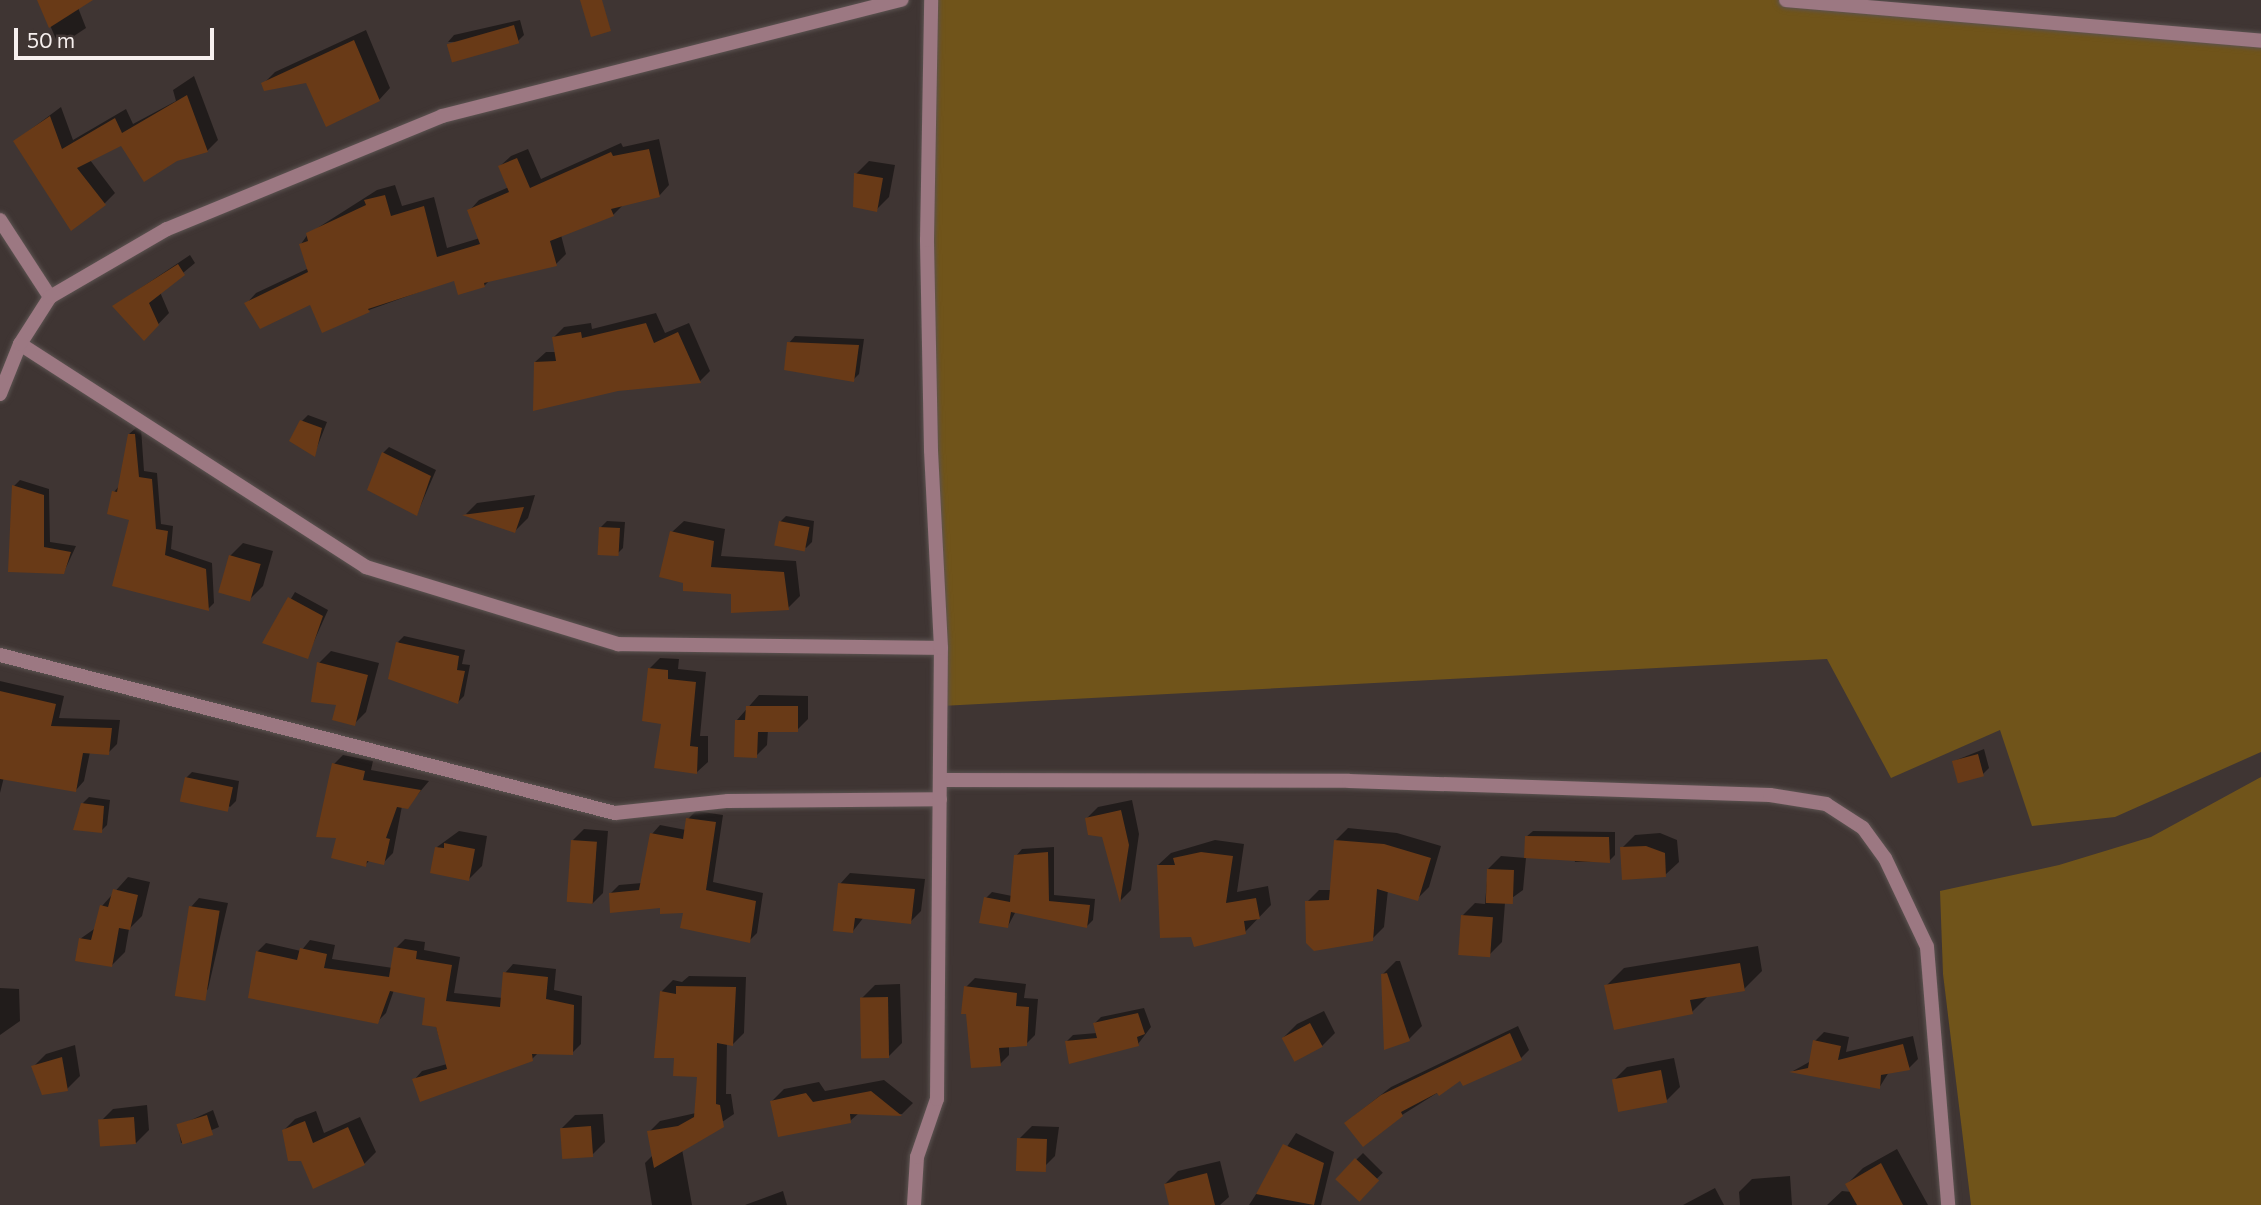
<!DOCTYPE html>
<style>
body{margin:0}
#map{position:relative;width:2261px;height:1205px;overflow:hidden;background:#3f3533;font-family:Commissioner,sans-serif}
div>[style]{position:absolute}
[style*='--x']{left:calc(var(--x)*1px);top:calc(var(--y)*1px);width:calc(var(--w)*1px);rotate:calc(var(--a)*1deg)}
.green>*{inset:0;background:#70541a}
.shadow>*{inset:0;background:#0007;transform-origin:0 0}
.building>*{inset:0;background:#693a17;transform-origin:0 0}
.roads{filter:drop-shadow(0 0 2px #5c5351) drop-shadow(0 0 2px #5c5351)}
.street>*{height:14px;margin:-7px;padding:0 7px;transform-origin:7px;border-radius:7px;background:#9c7882}
span{translate:-50% -50%;white-space:nowrap;text-align:center;line-height:1.15;-webkit-text-stroke:5px #3f3533;paint-order:stroke}
.scale{position:absolute;left:14px;top:28px;width:200px;height:32px;box-sizing:border-box;border:4px solid #f7f0ef;border-top:0;padding-left:9px;font-size:21px;line-height:24px;white-space:nowrap;color:#f7f0ef;-webkit-text-stroke:5px #3f3533;paint-order:stroke}
</style>
<div id="map">
<div class="green">
<i style="clip-path:polygon(931px 0,1786px 0,2261px 41px,2261px 752px,2115px 817px,2032px 826px,2000px 730px,1891px 778px,1827px 659px,941px 706px,927px 240px)"></i>
<i style="clip-path:polygon(2261px 777px,2261px 1205px,1971px 1205px,1943px 974px,1940px 891px,2059px 865px,2151px 837px)"></i>
</div>
<div class="shadow">
<i style="clip-path:polygon(39px 0,75px 0,86px 28px,59px 46px)"></i>
<i style="clip-path:polygon(520px 20px,524px 35px,518px 41px,448px 42px,454px 35px)"></i>
<i style="clip-path:polygon(366px 30px,390px 88px,379px 100px,307px 81px,263px 84px,275px 72px)"></i>
<i style="clip-path:polygon(194px 76px,218px 140px,207px 151px,122px 144px,90px 160px,115px 193px,104px 204px,15px 141px,61px 107px,73px 140px,126px 109px,133px 124px,176px 101px,173px 90px)"></i>
<i style="clip-path:polygon(659px 139px,669px 185px,659px 196px,624px 204px,613px 215px,561px 235px,566px 254px,556px 264px,490px 280px,484px 286px,455px 279px,369px 310px,311px 302px,246px 304px,256px 293px,309px 268px,301px 244px,308px 234px,377px 190px,395px 185px,402px 206px,434px 197px,447px 248px,480px 238px,469px 211px,479px 200px,509px 187px,500px 166px,511px 156px,528px 149px,541px 179px,621px 143px,623px 147px)"></i>
<i style="clip-path:polygon(869px 161px,895px 165px,889px 197px,876px 210px,856px 174px)"></i>
<i style="clip-path:polygon(190px 255px,195px 263px,160px 292px,169px 313px,144px 339px,114px 306px)"></i>
<i style="clip-path:polygon(656px 313px,665px 333px,689px 323px,710px 371px,700px 381px,617px 390px,535px 362px,546px 352px,556px 352px,553px 338px,564px 327px,591px 323px,592px 329px)"></i>
<i style="clip-path:polygon(795px 336px,864px 339px,859px 374px,853px 380px,789px 343px)"></i>
<i style="clip-path:polygon(308px 415px,327px 422px,314px 455px,302px 421px)"></i>
<i style="clip-path:polygon(136px 428px,141px 428px,144px 471px,157px 473px,161px 524px,173px 526px,171px 549px,212px 563px,214px 603px,208px 609px,131px 519px,114px 492px,120px 485px,129px 434px)"></i>
<i style="clip-path:polygon(389px 447px,436px 470px,417px 514px,383px 453px)"></i>
<i style="clip-path:polygon(20px 480px,49px 489px,50px 542px,76px 546px,64px 572px,9px 570px,14px 486px)"></i>
<i style="clip-path:polygon(535px 495px,528px 518px,515px 531px,466px 514px,477px 503px)"></i>
<i style="clip-path:polygon(786px 516px,814px 521px,812px 542px,806px 548px,780px 522px)"></i>
<i style="clip-path:polygon(607px 521px,625px 522px,623px 548px,617px 554px,601px 527px)"></i>
<i style="clip-path:polygon(684px 521px,725px 529px,721px 556px,796px 561px,800px 596px,788px 608px,733px 593px,672px 532px)"></i>
<i style="clip-path:polygon(243px 543px,273px 551px,263px 586px,250px 599px,230px 556px)"></i>
<i style="clip-path:polygon(295px 592px,328px 610px,307px 657px,265px 642px)"></i>
<i style="clip-path:polygon(404px 636px,465px 650px,462px 664px,470px 665px,464px 696px,458px 702px,398px 642px)"></i>
<i style="clip-path:polygon(331px 651px,379px 663px,366px 712px,354px 724px,338px 704px,319px 663px)"></i>
<i style="clip-path:polygon(660px 658px,679px 659px,678px 669px,706px 672px,700px 736px,708px 736px,708px 762px,697px 772px,663px 722px,649px 669px)"></i>
<i style="clip-path:polygon(0 681px,64px 696px,59px 718px,120px 720px,117px 744px,108px 753px,90px 752px,84px 781px,76px 790px,4px 777px,0 793px)"></i>
<i style="clip-path:polygon(759px 695px,808px 696px,808px 719px,797px 730px,768px 730px,767px 745px,756px 756px,737px 720px)"></i>
<i style="clip-path:polygon(1984px 749px,1989px 768px,1983px 774px,1954px 761px)"></i>
<i style="clip-path:polygon(343px 755px,373px 761px,371px 770px,429px 781px,407px 807px,402px 806px,393px 853px,383px 863px,370px 860px,365px 865px,339px 837px,334px 764px)"></i>
<i style="clip-path:polygon(192px 772px,239px 781px,236px 801px,230px 807px,186px 778px)"></i>
<i style="clip-path:polygon(89px 797px,110px 800px,107px 825px,101px 831px,83px 803px)"></i>
<i style="clip-path:polygon(1132px 800px,1139px 834px,1131px 890px,1121px 900px,1104px 835px,1087px 818px,1098px 807px)"></i>
<i style="clip-path:polygon(696px 811px,723px 815px,713px 882px,763px 893px,757px 933px,749px 941px,685px 911px,611px 893px,619px 885px,642px 883px,652px 834px,660px 825px,686px 830px,688px 819px)"></i>
<i style="clip-path:polygon(1348px 828px,1397px 833px,1441px 846px,1429px 887px,1417px 899px,1388px 890px,1384px 927px,1372px 939px,1307px 902px,1319px 890px,1331px 890px,1336px 840px)"></i>
<i style="clip-path:polygon(584px 829px,608px 831px,603px 893px,592px 904px,573px 840px)"></i>
<i style="clip-path:polygon(459px 831px,487px 836px,482px 866px,469px 879px,437px 847px)"></i>
<i style="clip-path:polygon(1533px 831px,1615px 832px,1615px 855px,1609px 861px,1575px 862px,1574px 858px,1526px 837px)"></i>
<i style="clip-path:polygon(1660px 833px,1677px 840px,1679px 862px,1665px 875px,1622px 848px,1635px 835px)"></i>
<i style="clip-path:polygon(1215px 840px,1244px 844px,1237px 892px,1268px 886px,1271px 905px,1245px 932px,1158px 865px,1171px 853px)"></i>
<i style="clip-path:polygon(1054px 847px,1054px 895px,1095px 899px,1093px 920px,1087px 926px,1016px 911px,1008px 926px,986px 898px,992px 892px,1012px 896px,1016px 856px,1022px 849px)"></i>
<i style="clip-path:polygon(1501px 856px,1526px 858px,1523px 890px,1505px 903px,1502px 942px,1489px 955px,1462px 916px,1475px 903px,1485px 904px,1488px 869px)"></i>
<i style="clip-path:polygon(850px 873px,925px 879px,921px 911px,910px 922px,864px 917px,853px 931px,840px 884px)"></i>
<i style="clip-path:polygon(128px 877px,150px 882px,142px 916px,129px 929px,125px 952px,112px 965px,80px 939px,97px 927px,102px 906px)"></i>
<i style="clip-path:polygon(199px 898px,228px 903px,208px 989px,200px 998px,191px 907px)"></i>
<i style="clip-path:polygon(405px 939px,425px 942px,424px 950px,460px 957px,454px 993px,503px 998px,505px 973px,513px 964px,556px 969px,554px 990px,582px 996px,581px 1044px,572px 1053px,538px 1053px,532px 1059px,414px 1080px,422px 1071px,447px 1064px,427px 996px,394px 990px,386px 1013px,377px 1022px,257px 952px,266px 943px,301px 951px,310px 940px,335px 945px,332px 959px,393px 968px,396px 948px)"></i>
<i style="clip-path:polygon(1758px 946px,1762px 971px,1744px 989px,1709px 995px,1692px 1012px,1606px 986px,1624px 968px)"></i>
<i style="clip-path:polygon(1396px 961px,1400px 961px,1422px 1026px,1409px 1039px,1383px 974px)"></i>
<i style="clip-path:polygon(689px 976px,746px 977px,744px 1033px,733px 1044px,727px 1043px,726px 1094px,731px 1094px,734px 1114px,682px 1149px,692px 1205px,652px 1205px,645px 1163px,653px 1155px,649px 1132px,660px 1121px,696px 1113px,699px 1075px,676px 1056px,656px 1056px,662px 991px,673px 980px,682px 982px)"></i>
<i style="clip-path:polygon(975px 978px,1026px 984px,1024px 998px,1038px 999px,1035px 1035px,1026px 1044px,1009px 1046px,1009px 1055px,1000px 1064px,966px 987px)"></i>
<i style="clip-path:polygon(900px 984px,902px 1043px,889px 1056px,862px 998px,875px 985px)"></i>
<i style="clip-path:polygon(0 988px,19px 989px,20px 1021px,0 1035px)"></i>
<i style="clip-path:polygon(1144px 1008px,1151px 1027px,1138px 1044px,1067px 1041px,1073px 1035px,1097px 1033px,1095px 1023px,1101px 1017px)"></i>
<i style="clip-path:polygon(1324px 1011px,1335px 1033px,1322px 1046px,1284px 1037px,1297px 1024px)"></i>
<i style="clip-path:polygon(1518px 1026px,1529px 1050px,1521px 1058px,1464px 1084px,1461px 1078px,1402px 1115px,1354px 1116px,1391px 1087px)"></i>
<i style="clip-path:polygon(1824px 1032px,1849px 1037px,1846px 1052px,1913px 1036px,1918px 1059px,1909px 1068px,1889px 1072px,1879px 1088px,1793px 1071px,1811px 1061px,1815px 1041px)"></i>
<i style="clip-path:polygon(75px 1045px,80px 1076px,67px 1089px,33px 1067px,46px 1054px)"></i>
<i style="clip-path:polygon(1674px 1058px,1680px 1087px,1667px 1100px,1613px 1081px,1627px 1067px)"></i>
<i style="clip-path:polygon(884px 1080px,913px 1103px,902px 1114px,859px 1113px,850px 1121px,772px 1101px,784px 1089px,819px 1082px,825px 1091px)"></i>
<i style="clip-path:polygon(147px 1105px,149px 1130px,136px 1143px,100px 1122px,113px 1109px)"></i>
<i style="clip-path:polygon(213px 1110px,219px 1127px,181px 1143px,178px 1126px)"></i>
<i style="clip-path:polygon(316px 1111px,324px 1133px,360px 1117px,376px 1152px,364px 1164px,302px 1160px,283px 1131px,295px 1119px)"></i>
<i style="clip-path:polygon(603px 1114px,605px 1142px,592px 1155px,562px 1128px,575px 1115px)"></i>
<i style="clip-path:polygon(1032px 1126px,1059px 1127px,1055px 1156px,1042px 1169px,1019px 1139px)"></i>
<i style="clip-path:polygon(1296px 1133px,1334px 1152px,1321px 1205px,1249px 1205px)"></i>
<i style="clip-path:polygon(1897px 1149px,1928px 1205px,1827px 1205px,1842px 1191px,1852px 1192px,1847px 1184px,1863px 1168px)"></i>
<i style="left:1363px;top:1153px;width:28px;height:36px;rotate:45deg"></i>
<i style="clip-path:polygon(1220px 1161px,1229px 1197px,1220px 1205px,1171px 1205px,1165px 1184px,1178px 1171px)"></i>
<i style="clip-path:polygon(1790px 1176px,1792px 1205px,1740px 1205px,1739px 1192px,1752px 1179px)"></i>
<i style="clip-path:polygon(1715px 1188px,1724px 1205px,1683px 1205px)"></i>
<i style="clip-path:polygon(783px 1191px,787px 1205px,745px 1205px)"></i>
</div>
<div class="building">
<i style="clip-path:polygon(37px 0,93px 0,49px 28px)"></i>
<i style="clip-path:polygon(580px 0,602px 0,611px 31px,591px 37px)"></i>
<i style="left:514px;top:25px;width:19px;height:70px;rotate:74deg"></i>
<i style="clip-path:polygon(354px 40px,380px 101px,326px 127px,306px 83px,264px 91px,261px 83px)"></i>
<i style="clip-path:polygon(187px 95px,208px 152px,177px 161px,144px 182px,121px 146px,77px 168px,106px 205px,71px 231px,13px 141px,50px 116px,62px 149px,115px 118px,122px 133px)"></i>
<i style="clip-path:polygon(649px 149px,660px 197px,611px 209px,614px 216px,550px 241px,557px 266px,484px 283px,485px 287px,458px 295px,454px 281px,368px 309px,370px 312px,322px 333px,310px 305px,260px 329px,244px 303px,308px 272px,299px 244px,308px 241px,306px 233px,366px 205px,364px 200px,385px 195px,391px 216px,424px 206px,437px 257px,480px 244px,467px 210px,509px 192px,498px 166px,517px 158px,530px 188px,611px 152px,613px 156px)"></i>
<i style="clip-path:polygon(854px 173px,883px 178px,877px 212px,853px 207px)"></i>
<i style="clip-path:polygon(178px 264px,185px 275px,149px 303px,159px 325px,144px 341px,112px 306px)"></i>
<i style="clip-path:polygon(646px 323px,654px 343px,678px 332px,701px 383px,618px 391px,533px 411px,534px 362px,556px 361px,552px 337px,581px 332px,582px 338px)"></i>
<i style="clip-path:polygon(787px 342px,859px 345px,854px 382px,784px 370px)"></i>
<i style="clip-path:polygon(300px 420px,322px 428px,315px 457px,289px 441px)"></i>
<i style="clip-path:polygon(128px 434px,135px 434px,139px 477px,152px 479px,156px 529px,168px 531px,165px 555px,206px 569px,209px 611px,112px 586px,129px 520px,107px 514px,112px 491px,117px 492px)"></i>
<i style="clip-path:polygon(382px 452px,431px 476px,417px 516px,367px 490px)"></i>
<i style="clip-path:polygon(12px 485px,44px 495px,44px 547px,71px 552px,64px 574px,8px 572px)"></i>
<i style="clip-path:polygon(524px 507px,515px 533px,462px 515px)"></i>
<i style="left:779px;top:521px;width:31px;height:25px;rotate:11deg"></i>
<i style="left:599px;top:527px;width:21px;height:28px;rotate:3deg"></i>
<i style="clip-path:polygon(670px 531px,714px 541px,711px 567px,784px 572px,789px 610px,731px 613px,731px 594px,683px 591px,683px 583px,659px 577px)"></i>
<i style="left:229px;top:555px;width:33px;height:39px;rotate:16deg"></i>
<i style="clip-path:polygon(288px 597px,323px 616px,308px 659px,262px 643px)"></i>
<i style="clip-path:polygon(396px 642px,459px 656px,457px 670px,465px 671px,458px 704px,388px 679px)"></i>
<i style="clip-path:polygon(317px 662px,368px 675px,355px 726px,332px 720px,336px 705px,311px 702px)"></i>
<i style="clip-path:polygon(648px 668px,668px 670px,668px 679px,696px 682px,690px 746px,698px 747px,697px 774px,654px 768px,661px 724px,642px 721px)"></i>
<i style="clip-path:polygon(0 691px,56px 704px,51px 726px,112px 728px,109px 755px,83px 753px,76px 792px,0 779px)"></i>
<i style="clip-path:polygon(746px 706px,798px 706px,798px 732px,758px 732px,757px 758px,734px 757px,735px 720px,745px 720px)"></i>
<i style="left:1978px;top:754px;width:23px;height:27px;rotate:75deg"></i>
<i style="clip-path:polygon(332px 763px,365px 771px,363px 780px,421px 790px,408px 809px,397px 807px,386px 838px,390px 839px,384px 865px,367px 861px,366px 867px,331px 858px,336px 838px,316px 837px)"></i>
<i style="left:185px;top:777px;width:49px;height:25px;rotate:12deg"></i>
<i style="clip-path:polygon(81px 803px,104px 806px,102px 833px,73px 830px)"></i>
<i style="clip-path:polygon(1121px 810px,1129px 845px,1120px 903px,1102px 837px,1088px 835px,1085px 818px)"></i>
<i style="clip-path:polygon(686px 818px,716px 822px,706px 890px,756px 901px,750px 943px,680px 928px,683px 913px,660px 914px,660px 908px,610px 913px,609px 893px,639px 890px,650px 833px,683px 839px)"></i>
<i style="clip-path:polygon(1525px 836px,1609px 837px,1610px 863px,1524px 858px)"></i>
<i style="left:571px;top:840px;width:26px;height:62px;rotate:4deg"></i>
<i style="clip-path:polygon(1334px 840px,1384px 844px,1431px 858px,1418px 901px,1377px 889px,1373px 941px,1314px 951px,1306px 943px,1305px 901px,1329px 900px)"></i>
<i style="clip-path:polygon(444px 843px,475px 849px,469px 881px,430px 873px,435px 847px,444px 848px)"></i>
<i style="clip-path:polygon(1646px 846px,1665px 853px,1666px 877px,1622px 880px,1620px 847px)"></i>
<i style="clip-path:polygon(1048px 852px,1049px 901px,1090px 905px,1087px 928px,1011px 912px,1008px 928px,979px 923px,984px 897px,1010px 902px,1014px 855px)"></i>
<i style="clip-path:polygon(1201px 852px,1233px 856px,1226px 903px,1256px 898px,1260px 919px,1244px 921px,1246px 934px,1194px 947px,1191px 937px,1160px 938px,1157px 865px,1175px 865px,1173px 858px)"></i>
<i style="left:1487px;top:869px;width:27px;height:34px;rotate:2deg"></i>
<i style="clip-path:polygon(838px 883px,915px 889px,911px 924px,855px 918px,853px 933px,833px 931px)"></i>
<i style="clip-path:polygon(113px 889px,138px 895px,130px 930px,119px 928px,112px 967px,75px 961px,79px 938px,91px 940px,100px 905px,108px 907px)"></i>
<i style="left:189px;top:906px;width:31px;height:91px;rotate:9deg"></i>
<i style="left:1461px;top:915px;width:32px;height:40px;rotate:4deg"></i>
<i style="clip-path:polygon(394px 947px,417px 951px,416px 959px,452px 965px,446px 1001px,500px 1007px,503px 972px,548px 977px,546px 999px,574px 1005px,573px 1055px,532px 1054px,533px 1061px,420px 1102px,412px 1079px,447px 1069px,436px 1027px,422px 1025px,425px 998px,390px 991px,378px 1024px,248px 998px,256px 951px,297px 960px,300px 948px,327px 954px,324px 968px,389px 977px)"></i>
<i style="clip-path:polygon(1740px 963px,1745px 991px,1690px 1000px,1693px 1014px,1614px 1030px,1604px 985px)"></i>
<i style="clip-path:polygon(1387px 973px,1410px 1041px,1384px 1050px,1381px 974px)"></i>
<i style="clip-path:polygon(676px 986px,736px 987px,733px 1046px,717px 1043px,716px 1104px,720px 1105px,724px 1127px,654px 1168px,647px 1131px,678px 1126px,694px 1117px,697px 1077px,673px 1076px,674px 1058px,654px 1058px,660px 991px,676px 994px)"></i>
<i style="clip-path:polygon(964px 986px,1017px 993px,1016px 1006px,1029px 1007px,1027px 1046px,999px 1048px,1001px 1066px,971px 1068px,966px 1014px,961px 1014px)"></i>
<i style="left:888px;top:997px;width:61px;height:28px;rotate:89deg"></i>
<i style="clip-path:polygon(1138px 1013px,1145px 1034px,1137px 1037px,1139px 1046px,1069px 1064px,1065px 1041px,1097px 1038px,1093px 1023px)"></i>
<i style="left:1310px;top:1023px;width:27px;height:32px;rotate:62deg"></i>
<i style="clip-path:polygon(1510px 1033px,1522px 1060px,1463px 1086px,1460px 1081px,1439px 1096px,1437px 1093px,1401px 1112px,1403px 1116px,1363px 1147px,1344px 1123px,1381px 1095px)"></i>
<i style="clip-path:polygon(1813px 1040px,1841px 1046px,1838px 1060px,1903px 1044px,1910px 1070px,1881px 1075px,1880px 1089px,1789px 1072px,1808px 1068px)"></i>
<i style="clip-path:polygon(62px 1057px,68px 1091px,42px 1095px,31px 1066px)"></i>
<i style="left:1661px;top:1070px;width:33px;height:50px;rotate:79deg"></i>
<i style="clip-path:polygon(871px 1091px,902px 1116px,850px 1114px,851px 1123px,778px 1137px,770px 1101px,806px 1093px,813px 1102px)"></i>
<i style="left:207px;top:1115px;width:21px;height:32px;rotate:73deg"></i>
<i style="left:134px;top:1117px;width:27px;height:36px;rotate:86deg"></i>
<i style="clip-path:polygon(305px 1121px,313px 1143px,348px 1127px,365px 1165px,313px 1189px,301px 1161px,288px 1161px,282px 1130px)"></i>
<i style="left:591px;top:1126px;width:31px;height:31px;rotate:86deg"></i>
<i style="left:1017px;top:1138px;width:30px;height:33px;rotate:2deg"></i>
<i style="clip-path:polygon(1283px 1144px,1324px 1163px,1314px 1205px,1256px 1194px)"></i>
<i style="left:1355px;top:1158px;width:33px;height:29px;rotate:43deg"></i>
<i style="clip-path:polygon(1881px 1163px,1903px 1205px,1857px 1205px,1845px 1184px)"></i>
<i style="clip-path:polygon(1207px 1173px,1215px 1205px,1169px 1205px,1164px 1184px)"></i>
</div>
<div class="roads">
<div class="street">
<i style="--x:1786;--y:0;--w:477;--a:4.9"></i>
<i style="--x:0;--y:220;--w:92;--a:57"></i>
<i style="--x:20;--y:344;--w:412;--a:32.8"></i>
<i style="--x:366;--y:567;--w:264;--a:17"></i>
<i style="--x:618;--y:644;--w:323;--a:0.7"></i>
<i style="--x:0;--y:394;--w:54;--a:-68.2"></i>
<i style="--x:20;--y:344;--w:56;--a:-57.4"></i>
<i style="--x:50;--y:297;--w:135;--a:-30.2"></i>
<i style="--x:167;--y:229;--w:297;--a:-22.3"></i>
<i style="--x:442;--y:116;--w:474;--a:-14.2"></i>
<i style="--x:0;--y:655;--w:635;--a:14.41"></i>
<i style="--x:615;--y:813;--w:114;--a:-6.1"></i>
<i style="--x:728;--y:801;--w:212;--a:-0.5"></i>
<i style="--x:941;--y:780;--w:408;--a:0.1"></i>
<i style="--x:1349;--y:781;--w:421;--a:1.9"></i>
<i style="--x:1770;--y:795;--w:57;--a:9.1"></i>
<i style="--x:1826;--y:804;--w:44;--a:33"></i>
<i style="--x:1863;--y:828;--w:37;--a:54"></i>
<i style="--x:1885;--y:858;--w:98;--a:64.7"></i>
<i style="--x:1927;--y:947;--w:259;--a:85.3"></i>
<i style="--x:914;--y:1205;--w:48;--a:-86.4"></i>
<i style="--x:917;--y:1157;--w:61;--a:-71"></i>
<i style="--x:937;--y:1099;--w:451;--a:-89.5"></i>
<i style="--x:941;--y:648;--w:198;--a:-92.9"></i>
<i style="--x:931;--y:450;--w:210;--a:-91.1"></i>
<i style="--x:927;--y:240;--w:240;--a:-89"></i>
</div>
</div>
<div class="scale">50 m</div>
</div>
